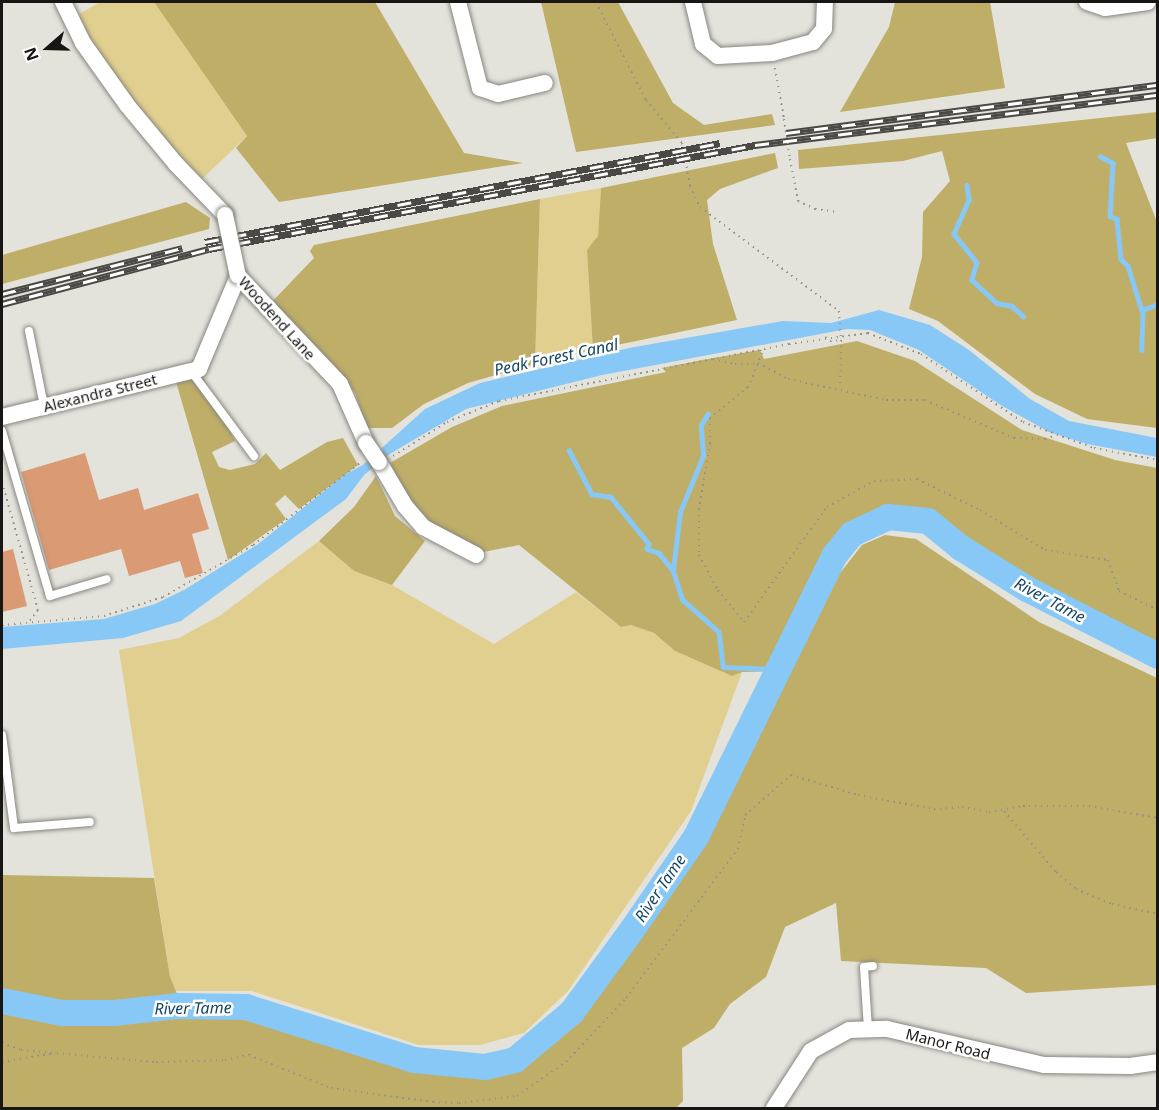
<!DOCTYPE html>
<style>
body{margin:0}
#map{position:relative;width:1159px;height:1110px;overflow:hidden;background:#e3e2db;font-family:"Noto Sans",sans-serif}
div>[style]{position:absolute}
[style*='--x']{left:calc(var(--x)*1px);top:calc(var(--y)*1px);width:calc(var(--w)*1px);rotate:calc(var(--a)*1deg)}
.green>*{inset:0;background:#e0cf8e}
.forest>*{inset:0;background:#bfae67}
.water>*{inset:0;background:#87c8f6}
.stream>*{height:4.5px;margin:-2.25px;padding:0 2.25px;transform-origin:2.25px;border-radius:2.25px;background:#87c8f6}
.river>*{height:26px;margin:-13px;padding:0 13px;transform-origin:13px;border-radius:13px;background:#87c8f6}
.building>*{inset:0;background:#da9a73}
.path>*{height:2px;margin-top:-1px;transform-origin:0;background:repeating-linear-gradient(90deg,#93928d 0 1.5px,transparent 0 6px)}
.roads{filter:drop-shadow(0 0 2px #888680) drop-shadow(0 0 2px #888680)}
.lane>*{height:8px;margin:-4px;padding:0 4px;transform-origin:4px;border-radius:4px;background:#fff}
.street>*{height:16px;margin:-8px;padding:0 8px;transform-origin:8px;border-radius:8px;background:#fff}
.rail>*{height:7px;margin-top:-3.5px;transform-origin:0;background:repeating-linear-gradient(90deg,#fff 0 14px,#4a4946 0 28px);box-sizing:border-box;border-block:2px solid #4a4946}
.path-bridge>*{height:2px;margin-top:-1px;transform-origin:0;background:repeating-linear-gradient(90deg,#93928d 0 1.5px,transparent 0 6px)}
.bridges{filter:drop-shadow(0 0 2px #888680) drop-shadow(0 0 2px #888680)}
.street-bridge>*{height:16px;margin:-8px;padding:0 8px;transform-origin:8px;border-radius:8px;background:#fff}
span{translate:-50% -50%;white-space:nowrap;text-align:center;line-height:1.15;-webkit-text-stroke:5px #fff;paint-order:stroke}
.street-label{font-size:15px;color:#171614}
.water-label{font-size:16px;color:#134564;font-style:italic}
.frame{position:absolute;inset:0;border:3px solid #171614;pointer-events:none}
.north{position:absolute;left:18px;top:18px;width:60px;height:60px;-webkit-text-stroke:4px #fff;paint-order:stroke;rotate:250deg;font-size:16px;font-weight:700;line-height:24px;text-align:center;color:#171614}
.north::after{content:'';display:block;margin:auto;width:21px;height:27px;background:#171614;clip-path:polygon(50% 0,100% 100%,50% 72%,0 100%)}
</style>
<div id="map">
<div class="green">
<i style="clip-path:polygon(100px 2px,154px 2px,247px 136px,200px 181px,129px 96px,97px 54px,76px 16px)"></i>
<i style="clip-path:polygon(601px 188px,598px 237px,587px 250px,593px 350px,535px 364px,540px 199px)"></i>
<i style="clip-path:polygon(319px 541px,354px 571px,392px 585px,494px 644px,576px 592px,621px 627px,631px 625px,654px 633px,675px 651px,732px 676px,742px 672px,691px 811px,568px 991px,524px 1033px,480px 1045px,419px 1045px,252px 991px,175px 991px,170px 977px,119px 650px,179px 638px,221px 615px)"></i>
</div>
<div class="forest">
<i style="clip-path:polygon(154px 2px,375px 2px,464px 153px,523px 163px,279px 202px,236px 148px,247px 136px)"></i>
<i style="clip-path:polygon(541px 2px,618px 2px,673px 103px,704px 125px,772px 114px,775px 125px,576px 152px)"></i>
<i style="clip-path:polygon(895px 2px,990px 2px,1005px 88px,840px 112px,889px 27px)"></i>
<i style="clip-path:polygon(1157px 112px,1157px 138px,1126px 143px,1157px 222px,1157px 428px,1087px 419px,1035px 394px,938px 321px,909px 309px,922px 257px,923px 212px,950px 181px,942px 151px,903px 161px,799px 169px,798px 150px)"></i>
<i style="clip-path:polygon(775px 153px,778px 168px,720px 189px,707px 200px,713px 244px,737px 320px,593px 350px,587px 250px,598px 236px,601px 188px)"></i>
<i style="clip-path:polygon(540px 199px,535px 364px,468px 383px,424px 404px,392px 428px,367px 428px,355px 393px,338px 370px,266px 308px,314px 258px,310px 251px,314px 245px)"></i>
<i style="clip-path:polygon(186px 202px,210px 218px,209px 229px,2px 284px,2px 255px)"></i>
<i style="clip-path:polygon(857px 341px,915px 361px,1022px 430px,1115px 460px,1157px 468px,1157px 656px,1027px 589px,961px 548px,928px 521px,888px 517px,852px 534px,835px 555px,778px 671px,742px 672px,732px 676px,675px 651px,654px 633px,631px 625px,621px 627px,519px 545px,473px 554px,423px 527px,390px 463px,452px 427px,502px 406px,666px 372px,662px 368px,702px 360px,760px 350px,764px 359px)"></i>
<i style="clip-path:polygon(199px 369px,235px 441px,212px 452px,219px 467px,230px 470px,255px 464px,266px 453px,280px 470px,327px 442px,343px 438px,358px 465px,299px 509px,285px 495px,275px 504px,286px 519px,228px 560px,174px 375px)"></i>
<i style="clip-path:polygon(376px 476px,395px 516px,425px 541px,392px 585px,354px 571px,319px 541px,354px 507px)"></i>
<i style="clip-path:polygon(885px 535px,916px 539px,1039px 622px,1157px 678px,1157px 985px,1026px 993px,986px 968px,841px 961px,836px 903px,785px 927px,766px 977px,730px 1004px,714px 1028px,682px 1048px,683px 1101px,676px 1108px,2px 1108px,2px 875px,154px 878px,170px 977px,182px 1006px,246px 1007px,414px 1060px,485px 1067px,515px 1060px,572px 1012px,632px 930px,696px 837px,723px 782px,731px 788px,837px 577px,862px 545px)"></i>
</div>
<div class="water">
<i style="clip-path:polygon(879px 310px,930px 325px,969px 350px,1030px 399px,1069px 421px,1157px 438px,1157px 457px,1087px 444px,1049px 432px,999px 404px,919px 350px,870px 330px,847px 329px,602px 375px,466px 409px,388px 455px,364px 475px,346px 499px,181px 621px,123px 638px,2px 649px,2px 627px,104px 619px,155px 604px,184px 590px,257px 545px,344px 475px,363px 465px,425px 409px,480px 383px,629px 348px,783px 321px,831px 323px)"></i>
</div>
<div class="stream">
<i style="--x:1100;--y:156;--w:15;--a:28"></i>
<i style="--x:1113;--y:163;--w:53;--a:93.2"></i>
<i style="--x:1110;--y:216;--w:8;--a:23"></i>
<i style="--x:1117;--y:219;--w:40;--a:84.3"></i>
<i style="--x:1121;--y:259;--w:10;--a:45"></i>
<i style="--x:1128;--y:266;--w:50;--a:72.6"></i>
<i style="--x:1143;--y:314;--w:36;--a:92"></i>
<i style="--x:967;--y:185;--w:15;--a:82"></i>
<i style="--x:969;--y:200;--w:37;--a:114"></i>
<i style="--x:954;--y:234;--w:36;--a:51"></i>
<i style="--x:977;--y:262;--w:19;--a:106"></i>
<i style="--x:972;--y:280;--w:34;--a:43"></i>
<i style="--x:997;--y:303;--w:15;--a:11"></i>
<i style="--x:1012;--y:306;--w:15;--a:42"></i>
<i style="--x:1142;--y:310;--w:17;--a:-21"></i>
<i style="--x:569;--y:450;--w:50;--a:62.4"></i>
<i style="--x:592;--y:494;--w:19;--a:9"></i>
<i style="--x:611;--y:497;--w:60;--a:51"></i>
<i style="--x:649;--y:544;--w:5;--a:112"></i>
<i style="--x:647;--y:549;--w:13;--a:18"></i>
<i style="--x:659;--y:553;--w:22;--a:51"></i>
<i style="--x:673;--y:570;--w:32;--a:72"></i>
<i style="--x:683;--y:600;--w:48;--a:41.6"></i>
<i style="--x:719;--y:632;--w:35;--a:83"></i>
<i style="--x:723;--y:667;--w:56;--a:2"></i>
<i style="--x:673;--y:570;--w:58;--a:-83.1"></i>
<i style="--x:680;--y:512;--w:61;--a:-67.7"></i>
<i style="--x:703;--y:456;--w:31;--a:-94"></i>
<i style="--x:701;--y:425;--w:13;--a:-58"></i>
</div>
<div class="river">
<i style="--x:2;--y:1001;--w:61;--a:11.3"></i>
<i style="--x:62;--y:1013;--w:52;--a:0"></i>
<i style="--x:114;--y:1013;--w:63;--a:-6.3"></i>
<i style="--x:177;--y:1006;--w:69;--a:0.8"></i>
<i style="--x:246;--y:1007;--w:176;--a:17.5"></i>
<i style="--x:414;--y:1060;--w:71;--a:5.6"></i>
<i style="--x:485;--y:1067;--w:31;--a:-13"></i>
<i style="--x:515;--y:1060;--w:75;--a:-40.1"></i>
<i style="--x:572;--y:1012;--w:102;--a:-53.8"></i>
<i style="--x:632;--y:930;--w:113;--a:-55.5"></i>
<i style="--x:696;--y:837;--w:314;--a:-63.8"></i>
<i style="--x:835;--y:555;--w:27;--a:-51"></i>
<i style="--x:852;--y:534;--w:40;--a:-25"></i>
<i style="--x:888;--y:517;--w:40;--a:5.7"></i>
<i style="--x:928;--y:521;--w:43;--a:39.3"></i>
<i style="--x:961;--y:548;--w:78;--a:31.8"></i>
<i style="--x:1027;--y:589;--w:147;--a:27.1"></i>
</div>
<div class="building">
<i style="clip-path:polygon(85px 453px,99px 500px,138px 488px,144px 510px,198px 493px,209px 529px,192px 534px,203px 573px,185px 578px,180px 561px,129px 576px,121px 549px,49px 570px,21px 472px)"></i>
<i style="clip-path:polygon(13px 549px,27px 606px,2px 612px,2px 552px)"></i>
</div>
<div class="path">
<i style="--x:596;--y:2;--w:110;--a:63"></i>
<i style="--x:646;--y:100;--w:56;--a:50.1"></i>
<i style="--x:682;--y:143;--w:44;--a:79.5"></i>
<i style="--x:690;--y:186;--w:23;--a:65"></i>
<i style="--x:700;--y:207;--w:174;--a:36.8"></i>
<i style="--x:775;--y:68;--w:52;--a:80"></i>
<i style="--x:790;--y:159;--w:43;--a:79.2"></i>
<i style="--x:798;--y:201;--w:19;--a:25"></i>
<i style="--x:815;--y:209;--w:22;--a:8"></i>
<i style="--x:825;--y:337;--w:6;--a:39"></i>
<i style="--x:830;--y:341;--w:11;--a:-5"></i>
<i style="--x:841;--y:340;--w:48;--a:91.2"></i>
<i style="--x:760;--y:350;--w:4;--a:56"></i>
<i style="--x:762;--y:353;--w:37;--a:112"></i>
<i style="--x:748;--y:387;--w:49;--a:140.8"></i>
<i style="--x:710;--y:418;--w:25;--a:90"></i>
<i style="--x:710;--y:443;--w:67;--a:99.5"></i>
<i style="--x:699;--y:509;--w:46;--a:90"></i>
<i style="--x:699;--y:555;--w:40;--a:62"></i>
<i style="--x:718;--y:590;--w:41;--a:50.9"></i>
<i style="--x:744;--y:622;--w:142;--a:-54.2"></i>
<i style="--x:827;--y:507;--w:54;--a:-29"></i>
<i style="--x:874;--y:481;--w:43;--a:-2.7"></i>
<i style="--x:917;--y:479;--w:70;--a:26.2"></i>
<i style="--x:980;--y:510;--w:76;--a:31.6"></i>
<i style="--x:1045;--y:550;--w:64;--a:9"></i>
<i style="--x:1108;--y:560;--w:33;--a:70"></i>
<i style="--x:1119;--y:591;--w:43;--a:26"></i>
<i style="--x:713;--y:359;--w:23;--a:13"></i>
<i style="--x:735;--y:364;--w:23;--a:-2"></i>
<i style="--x:758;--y:363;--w:34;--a:28"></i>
<i style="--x:788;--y:379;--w:100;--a:12.1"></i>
<i style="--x:886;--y:400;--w:39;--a:0"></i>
<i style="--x:925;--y:400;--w:97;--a:23.1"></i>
<i style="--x:1014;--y:438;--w:31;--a:2"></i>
<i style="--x:1045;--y:439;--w:9;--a:-18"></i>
<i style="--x:393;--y:456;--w:64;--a:-32.2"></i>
<i style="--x:447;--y:422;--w:56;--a:-22"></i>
<i style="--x:499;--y:401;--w:296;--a:-11.1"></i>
<i style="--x:789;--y:344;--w:80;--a:-7.9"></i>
<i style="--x:868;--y:333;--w:57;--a:21.6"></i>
<i style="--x:921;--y:354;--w:123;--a:33.7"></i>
<i style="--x:1023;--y:422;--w:76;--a:20.1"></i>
<i style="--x:1094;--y:448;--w:65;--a:10.6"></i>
<i style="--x:2;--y:482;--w:133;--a:74.3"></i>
<i style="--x:38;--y:610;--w:16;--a:128"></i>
<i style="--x:2;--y:625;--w:102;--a:-5"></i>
<i style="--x:104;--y:616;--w:62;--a:-17.9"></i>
<i style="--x:163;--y:597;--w:104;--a:-30"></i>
<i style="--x:253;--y:545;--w:136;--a:-37.5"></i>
<i style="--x:1004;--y:811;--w:80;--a:49.6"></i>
<i style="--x:1056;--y:872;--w:26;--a:40"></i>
<i style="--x:1076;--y:889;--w:39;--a:23"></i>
<i style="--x:1112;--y:904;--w:47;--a:12.3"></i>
<i style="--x:2;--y:1043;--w:20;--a:20"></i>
<i style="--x:21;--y:1050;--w:136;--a:5.1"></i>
<i style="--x:156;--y:1062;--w:69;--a:-1.7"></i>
<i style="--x:225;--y:1060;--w:25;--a:-12"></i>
<i style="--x:249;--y:1055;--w:88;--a:21.9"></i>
<i style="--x:331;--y:1088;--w:103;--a:7.8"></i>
<i style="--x:433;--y:1102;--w:26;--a:2"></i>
<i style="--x:459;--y:1103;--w:58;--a:-6.9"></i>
<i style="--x:517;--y:1096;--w:60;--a:-34.8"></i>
<i style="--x:566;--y:1062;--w:88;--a:-46.8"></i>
<i style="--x:626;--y:998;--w:186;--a:-53.1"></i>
<i style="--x:738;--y:849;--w:35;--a:-78"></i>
<i style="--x:745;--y:815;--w:61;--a:-41"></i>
<i style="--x:791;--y:775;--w:70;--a:16.6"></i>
<i style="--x:858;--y:795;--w:77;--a:10.4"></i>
<i style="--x:934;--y:809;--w:28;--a:-4"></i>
<i style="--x:962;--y:807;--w:27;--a:10"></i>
<i style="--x:989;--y:812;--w:35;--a:-10"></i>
<i style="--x:1023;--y:806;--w:66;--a:0"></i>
<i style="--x:1089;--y:806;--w:70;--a:9.9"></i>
<i style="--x:2;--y:1062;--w:54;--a:-9.6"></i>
</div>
<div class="roads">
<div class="lane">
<i style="--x:29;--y:331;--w:76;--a:78.7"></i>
<i style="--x:191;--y:371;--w:106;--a:53.5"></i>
<i style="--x:2;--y:431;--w:172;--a:73.8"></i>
<i style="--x:50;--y:596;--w:59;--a:-16.6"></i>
<i style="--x:2;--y:735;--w:94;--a:82.6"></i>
<i style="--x:14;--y:828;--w:76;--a:-4.5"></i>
<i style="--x:868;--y:1029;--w:62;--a:-93.7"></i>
<i style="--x:864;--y:967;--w:9;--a:-6"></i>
</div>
<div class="street">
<i style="--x:63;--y:2;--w:46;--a:64"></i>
<i style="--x:83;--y:43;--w:76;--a:54.6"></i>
<i style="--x:127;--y:105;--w:77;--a:50.3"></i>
<i style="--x:176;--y:164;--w:71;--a:46.1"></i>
<i style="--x:458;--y:2;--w:89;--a:75.7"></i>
<i style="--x:480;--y:88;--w:19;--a:18"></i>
<i style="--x:498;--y:94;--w:48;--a:-13.2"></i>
<i style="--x:693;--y:2;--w:43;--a:76.6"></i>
<i style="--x:703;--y:44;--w:19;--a:39"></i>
<i style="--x:718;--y:56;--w:54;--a:-3.2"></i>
<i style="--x:772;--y:53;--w:42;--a:-15"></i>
<i style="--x:813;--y:42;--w:17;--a:-50"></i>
<i style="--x:824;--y:29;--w:27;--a:-88"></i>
<i style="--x:1087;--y:2;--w:19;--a:18"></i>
<i style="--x:1105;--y:8;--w:43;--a:-7.9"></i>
<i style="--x:2;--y:417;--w:203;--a:-13.7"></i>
<i style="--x:199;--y:369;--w:101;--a:-67.2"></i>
<i style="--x:238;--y:276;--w:149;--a:46.6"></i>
<i style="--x:340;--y:384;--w:64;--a:66.2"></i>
<i style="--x:379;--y:462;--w:51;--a:59.4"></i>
<i style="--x:405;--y:506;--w:28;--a:49"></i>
<i style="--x:423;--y:527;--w:60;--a:27.8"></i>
<i style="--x:774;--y:1108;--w:68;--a:-57"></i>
<i style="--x:811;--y:1051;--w:43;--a:-28.9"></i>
<i style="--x:849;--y:1030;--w:38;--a:-2"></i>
<i style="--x:887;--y:1029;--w:161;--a:12.9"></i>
<i style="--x:1044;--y:1065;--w:86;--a:0.7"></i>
<i style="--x:1130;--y:1066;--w:28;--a:-8"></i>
</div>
</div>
<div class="rail">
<i style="--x:786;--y:133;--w:375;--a:-7.4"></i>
<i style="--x:205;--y:242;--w:524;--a:-10.88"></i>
<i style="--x:2;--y:294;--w:186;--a:-14.3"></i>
<i style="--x:2;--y:304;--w:214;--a:-14.9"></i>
<i style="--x:209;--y:249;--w:556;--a:-10.78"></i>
<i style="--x:755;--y:145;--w:406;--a:-7.1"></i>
</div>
<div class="path-bridge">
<i style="--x:784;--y:119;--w:40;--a:81.5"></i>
<i style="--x:839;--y:311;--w:29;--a:86"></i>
</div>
<div class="bridges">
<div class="street-bridge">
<i style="--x:225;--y:215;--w:62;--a:78"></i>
<i style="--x:366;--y:443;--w:23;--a:56"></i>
</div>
</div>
<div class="street-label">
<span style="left:277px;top:318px;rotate:48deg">Woodend Lane</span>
<span style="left:100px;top:393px;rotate:-14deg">Alexandra Street</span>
<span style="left:948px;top:1044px;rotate:14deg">Manor Road</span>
</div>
<div class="water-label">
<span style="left:556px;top:357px;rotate:-12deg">Peak Forest Canal</span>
<span style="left:1050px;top:600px;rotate:28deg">River Tame</span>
<span style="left:660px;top:888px;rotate:-56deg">River Tame</span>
<span style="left:193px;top:1008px;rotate:-1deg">River Tame</span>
</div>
<div class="frame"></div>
<div class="north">N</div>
</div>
